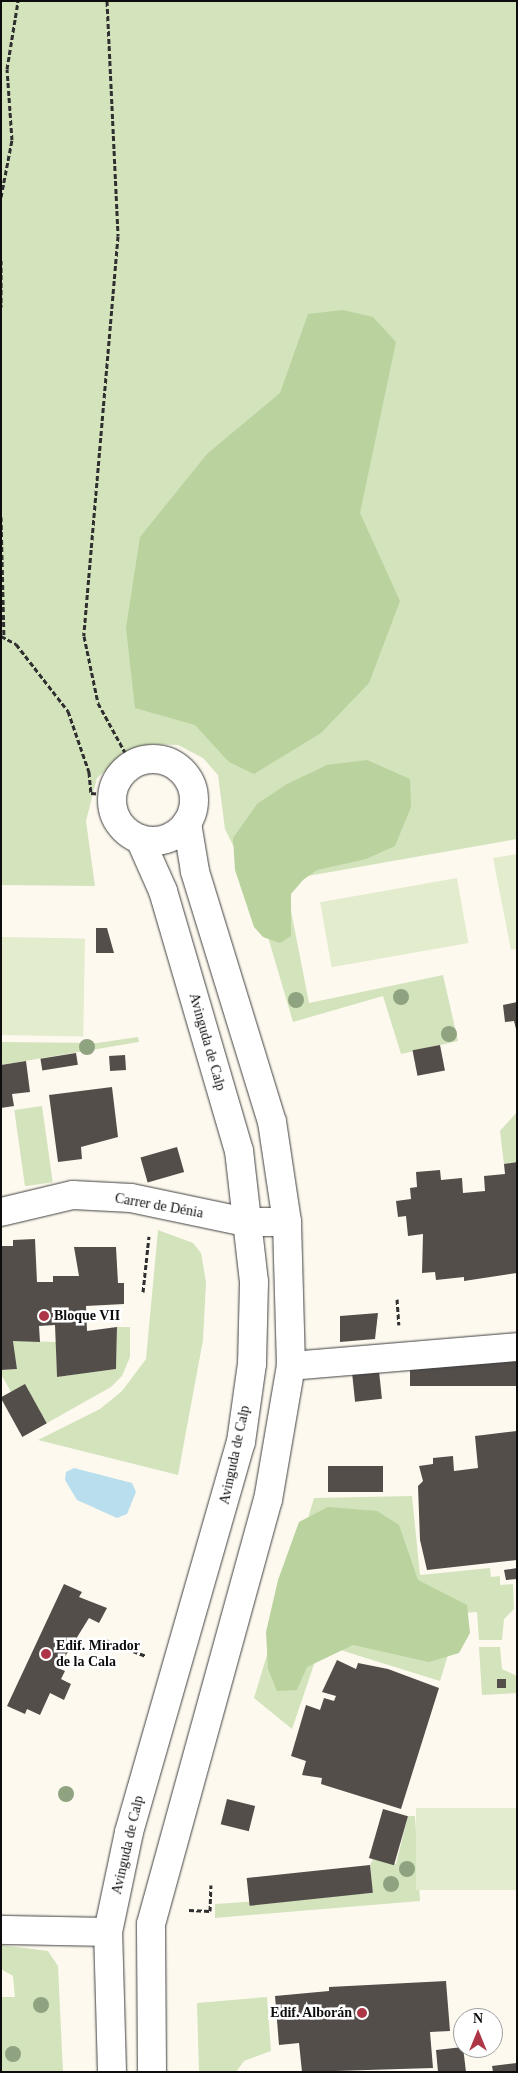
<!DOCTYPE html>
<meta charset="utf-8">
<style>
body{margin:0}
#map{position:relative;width:518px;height:2073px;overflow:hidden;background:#fdf9ef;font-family:Georgia,serif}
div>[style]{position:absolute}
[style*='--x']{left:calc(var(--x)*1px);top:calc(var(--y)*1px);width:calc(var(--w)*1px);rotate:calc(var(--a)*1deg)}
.green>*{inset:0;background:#d3e3bc;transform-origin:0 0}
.forest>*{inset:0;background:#b9d29e}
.pitch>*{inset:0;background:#e3eccd;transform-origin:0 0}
.water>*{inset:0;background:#b9deee}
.building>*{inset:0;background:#544e4b;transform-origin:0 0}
.path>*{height:3px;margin-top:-1.5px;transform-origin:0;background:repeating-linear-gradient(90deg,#2f2f2f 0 5px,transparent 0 7.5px)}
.roads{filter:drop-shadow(0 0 1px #404040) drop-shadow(0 0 1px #404040)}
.minor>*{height:28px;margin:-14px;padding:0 14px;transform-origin:14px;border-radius:14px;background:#fff}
.minor>.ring{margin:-14px;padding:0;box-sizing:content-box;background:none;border:28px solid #fff;border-radius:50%}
.trees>*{width:16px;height:16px;margin:-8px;border-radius:50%;background:#8fa380}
.dots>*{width:14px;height:14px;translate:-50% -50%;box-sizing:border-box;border:2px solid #fff;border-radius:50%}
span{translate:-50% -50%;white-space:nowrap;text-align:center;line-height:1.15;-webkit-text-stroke:5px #fff;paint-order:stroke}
.street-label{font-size:14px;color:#0d0d0d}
.poi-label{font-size:14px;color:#0d0d0d;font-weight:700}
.left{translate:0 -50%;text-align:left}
.right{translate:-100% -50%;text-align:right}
.frame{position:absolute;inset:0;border:2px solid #0d0d0d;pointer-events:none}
.north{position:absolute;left:453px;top:2008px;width:50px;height:50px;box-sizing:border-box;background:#fff;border:1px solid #9e9e9e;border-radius:50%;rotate:0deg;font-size:14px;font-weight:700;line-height:20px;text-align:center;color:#0d0d0d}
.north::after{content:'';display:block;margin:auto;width:18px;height:22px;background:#ac3645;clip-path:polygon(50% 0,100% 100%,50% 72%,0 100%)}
</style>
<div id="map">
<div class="green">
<i style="clip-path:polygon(1px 1px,517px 1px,517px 839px,285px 880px,309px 1003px,443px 975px,458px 1041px,401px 1054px,383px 996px,293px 1022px,253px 886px,225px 829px,218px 775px,203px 758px,178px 745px,150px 744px,120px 758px,97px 778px,86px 821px,95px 886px,1px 885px)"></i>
<i style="clip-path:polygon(138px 1037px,139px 1042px,1px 1065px,1px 1042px,97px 1043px)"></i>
<i style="left:42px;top:1106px;width:77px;height:28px;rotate:82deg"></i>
<i style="clip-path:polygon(517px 1112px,517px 1162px,504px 1164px,500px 1131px)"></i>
<i style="clip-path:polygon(158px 1230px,193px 1243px,201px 1253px,206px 1282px,203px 1340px,178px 1475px,38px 1440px,100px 1409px,122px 1391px,146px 1359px)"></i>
<i style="clip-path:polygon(117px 1327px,130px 1327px,130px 1357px,122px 1376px,111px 1387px,47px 1423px,25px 1385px,11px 1392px,1px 1374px,1px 1370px,17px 1369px,13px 1341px,27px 1341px,56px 1342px,57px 1377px,116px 1369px)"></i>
<i style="clip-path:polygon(412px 1496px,420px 1575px,490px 1568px,491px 1577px,500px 1576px,500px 1585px,513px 1584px,514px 1609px,504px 1619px,502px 1640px,479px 1640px,477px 1612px,461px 1613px,440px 1681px,321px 1644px,292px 1729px,254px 1698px,314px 1498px)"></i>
<i style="clip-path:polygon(479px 1647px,500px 1647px,502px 1669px,517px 1676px,517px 1693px,482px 1695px)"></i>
<i style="clip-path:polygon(408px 1816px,415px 1816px,420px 1901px,215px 1918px,215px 1904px,373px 1893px,370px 1865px,373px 1859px,396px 1864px)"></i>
<i style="clip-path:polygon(1px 1945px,48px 1951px,58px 1966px,63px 2072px,1px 2072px,1px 1997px,15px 1997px,13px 1976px,1px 1969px)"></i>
<i style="clip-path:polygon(267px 1997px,271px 2051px,244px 2061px,236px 2072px,199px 2072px,197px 2003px)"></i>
</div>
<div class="forest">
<i style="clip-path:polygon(343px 310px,373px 317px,396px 342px,360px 513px,400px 601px,369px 683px,321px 733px,254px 774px,229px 762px,195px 725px,135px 708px,126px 628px,140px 537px,207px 454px,280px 393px,308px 314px)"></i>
<i style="clip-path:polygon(367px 760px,410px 779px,411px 807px,395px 846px,366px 859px,317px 870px,303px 880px,291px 894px,291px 936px,280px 943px,263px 937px,254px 927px,235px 870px,233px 838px,257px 804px,287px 784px,327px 765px)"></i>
<i style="clip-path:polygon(328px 1507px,377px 1511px,399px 1525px,418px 1580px,467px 1605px,470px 1633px,459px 1653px,429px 1662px,353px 1645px,307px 1667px,297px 1690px,277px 1691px,268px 1669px,266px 1632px,278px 1580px,299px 1522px)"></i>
</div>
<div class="pitch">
<i style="clip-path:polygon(517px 854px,517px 949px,511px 950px,493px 858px)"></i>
<i style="left:457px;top:878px;width:66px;height:139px;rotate:80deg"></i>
<i style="left:1px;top:937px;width:84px;height:98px;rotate:1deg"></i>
<i style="left:517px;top:1808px;width:82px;height:101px;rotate:90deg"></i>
</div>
<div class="water">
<i style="clip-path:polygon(74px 1468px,132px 1483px,136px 1492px,127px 1514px,117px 1518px,77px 1500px,65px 1480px,66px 1472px)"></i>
</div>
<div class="building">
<i style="clip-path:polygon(96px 928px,107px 928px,114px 953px,96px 953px)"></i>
<i style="clip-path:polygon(517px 1002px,517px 1028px,516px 1029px,514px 1021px,505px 1022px,503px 1005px)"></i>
<i style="left:440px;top:1045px;width:26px;height:28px;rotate:79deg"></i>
<i style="left:76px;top:1053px;width:12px;height:36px;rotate:81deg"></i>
<i style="left:125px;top:1055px;width:15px;height:16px;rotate:86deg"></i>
<i style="clip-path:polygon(26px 1061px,30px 1092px,12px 1094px,14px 1106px,1px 1108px,1px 1065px)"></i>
<i style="clip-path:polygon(112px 1087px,118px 1137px,81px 1147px,82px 1159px,58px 1162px,49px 1095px)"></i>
<i style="left:177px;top:1147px;width:26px;height:38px;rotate:74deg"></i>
<i style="clip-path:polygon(517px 1162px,517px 1273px,464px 1281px,464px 1277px,436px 1280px,435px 1272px,422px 1273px,423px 1234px,408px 1236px,406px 1216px,398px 1217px,396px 1201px,411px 1199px,410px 1188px,417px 1187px,416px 1172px,440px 1170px,441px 1180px,462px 1178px,463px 1193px,485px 1191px,484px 1176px,505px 1174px,504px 1164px)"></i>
<i style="clip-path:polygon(35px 1239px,37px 1282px,53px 1282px,53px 1276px,79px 1276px,74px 1247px,116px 1247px,118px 1283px,124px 1283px,124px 1304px,86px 1306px,87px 1331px,117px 1327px,116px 1369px,57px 1377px,55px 1325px,39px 1326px,40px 1342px,13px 1341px,17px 1369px,1px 1370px,1px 1246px,13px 1246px,13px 1240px)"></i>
<i style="clip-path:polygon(378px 1313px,375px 1339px,340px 1342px,340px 1316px)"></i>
<i style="left:517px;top:1358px;width:28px;height:107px;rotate:90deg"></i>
<i style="left:379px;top:1371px;width:28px;height:27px;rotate:84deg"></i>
<i style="left:25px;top:1384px;width:45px;height:28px;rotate:61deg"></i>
<i style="clip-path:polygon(517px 1431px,517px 1560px,427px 1570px,420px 1540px,418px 1486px,423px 1481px,419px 1466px,433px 1464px,433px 1458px,453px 1456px,454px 1471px,478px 1468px,475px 1436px)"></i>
<i style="left:383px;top:1466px;width:26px;height:55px;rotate:90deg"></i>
<i style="clip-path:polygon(517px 1568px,517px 1579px,506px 1580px,504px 1570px)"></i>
<i style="clip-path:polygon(64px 1584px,82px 1592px,79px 1597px,107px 1608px,99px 1623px,89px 1618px,58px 1668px,65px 1671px,61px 1679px,71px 1684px,64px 1700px,50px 1693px,40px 1715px,27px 1709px,25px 1714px,7px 1706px)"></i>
<i style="clip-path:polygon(337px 1660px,356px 1669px,358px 1663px,388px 1669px,439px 1688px,401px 1809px,321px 1784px,322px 1778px,302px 1775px,306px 1761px,291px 1756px,306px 1705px,320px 1710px,324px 1698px,334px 1701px,336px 1696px,322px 1692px)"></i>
<i style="left:497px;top:1679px;width:9px;height:9px"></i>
<i style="left:227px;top:1799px;width:29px;height:26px;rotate:14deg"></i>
<i style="left:383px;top:1809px;width:26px;height:51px;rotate:16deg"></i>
<i style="left:370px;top:1865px;width:28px;height:124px;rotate:84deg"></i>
<i style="clip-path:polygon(446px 1981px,450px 2031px,430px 2032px,433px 2068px,302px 2072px,299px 2043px,279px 2045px,275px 1996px,329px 1991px,329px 1987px)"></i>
<i style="clip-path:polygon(463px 2047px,466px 2072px,438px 2072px,436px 2050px)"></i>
<i style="clip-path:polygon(517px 2063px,517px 2072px,493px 2072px,492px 2066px)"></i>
</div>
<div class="path">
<i style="--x:107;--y:1;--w:235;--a:87.3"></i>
<i style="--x:118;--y:236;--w:401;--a:94.9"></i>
<i style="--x:84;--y:636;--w:68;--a:78.2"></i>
<i style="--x:98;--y:703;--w:71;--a:61.3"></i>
<i style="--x:1;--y:197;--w:58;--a:-79.1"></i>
<i style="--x:12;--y:140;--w:71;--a:-94"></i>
<i style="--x:7;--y:69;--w:69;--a:-80.8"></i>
<i style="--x:1;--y:260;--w:47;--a:90"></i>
<i style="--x:1;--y:517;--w:120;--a:88.6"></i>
<i style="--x:1;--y:636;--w:17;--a:28"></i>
<i style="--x:16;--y:644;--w:85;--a:52.2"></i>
<i style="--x:68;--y:711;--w:65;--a:71"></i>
<i style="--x:89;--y:772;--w:21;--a:85"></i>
<i style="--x:91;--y:793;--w:21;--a:5"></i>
<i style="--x:143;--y:1292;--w:56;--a:-83.9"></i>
<i style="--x:397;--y:1299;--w:26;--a:86"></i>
<i style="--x:105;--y:1640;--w:44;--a:21.3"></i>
<i style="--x:189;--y:1910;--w:21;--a:3"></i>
<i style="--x:210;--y:1911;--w:26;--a:-88"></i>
</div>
<div class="roads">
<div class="minor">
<i class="ring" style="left:112px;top:759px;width:54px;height:54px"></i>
<i style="--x:1;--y:1212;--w:74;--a:-13.3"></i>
<i style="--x:73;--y:1195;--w:58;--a:3"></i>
<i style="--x:131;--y:1198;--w:117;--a:11.8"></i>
<i style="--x:246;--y:1222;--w:41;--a:0"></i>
<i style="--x:291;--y:1366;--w:227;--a:-4.8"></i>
<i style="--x:1;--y:1930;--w:107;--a:1.1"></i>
<i style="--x:112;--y:2072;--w:140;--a:-91.6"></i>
<i style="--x:108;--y:1932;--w:102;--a:-78.1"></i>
<i style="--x:129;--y:1832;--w:406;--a:-74"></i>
<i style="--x:241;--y:1442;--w:79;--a:-82"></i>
<i style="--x:252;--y:1364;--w:82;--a:-88.6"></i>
<i style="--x:254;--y:1282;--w:132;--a:-96.5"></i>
<i style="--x:239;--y:1151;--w:271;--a:-106.3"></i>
<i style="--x:163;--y:891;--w:57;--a:-113.9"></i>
<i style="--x:152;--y:2072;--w:148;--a:-90.4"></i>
<i style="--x:151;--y:1924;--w:440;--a:-74.6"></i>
<i style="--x:268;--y:1500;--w:136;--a:-80.3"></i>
<i style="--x:291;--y:1366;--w:144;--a:-91.6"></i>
<i style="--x:287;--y:1222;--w:101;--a:-98.5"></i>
<i style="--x:272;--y:1122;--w:263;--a:-107.1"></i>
<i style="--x:195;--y:871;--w:49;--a:-99.5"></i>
</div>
</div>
<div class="trees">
<i style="left:401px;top:997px"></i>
<i style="left:296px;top:1000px"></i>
<i style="left:449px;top:1034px"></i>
<i style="left:87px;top:1047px"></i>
<i style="left:66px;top:1794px"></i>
<i style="left:407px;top:1869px"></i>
<i style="left:391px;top:1884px"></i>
<i style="left:41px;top:2005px"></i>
<i style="left:13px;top:2054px"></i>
</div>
<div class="dots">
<i style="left:44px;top:1316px;background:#ac3645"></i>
<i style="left:46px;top:1654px;background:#ac3645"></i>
<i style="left:362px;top:2013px;background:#ac3645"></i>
</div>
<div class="street-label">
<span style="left:207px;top:1042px;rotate:74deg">Avinguda de Calp</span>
<span style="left:159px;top:1206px;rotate:10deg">Carrer de Dénia</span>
<span style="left:235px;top:1455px;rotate:-78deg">Avinguda de Calp</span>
<span style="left:128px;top:1845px;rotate:-77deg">Avinguda de Calp</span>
</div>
<div class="poi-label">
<span class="left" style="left:54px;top:1316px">Bloque VII</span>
<span class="left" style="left:56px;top:1654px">Edif. Mirador<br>de la Cala</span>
<span class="right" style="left:352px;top:2013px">Edif. Alborán</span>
</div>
<div class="frame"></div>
<div class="north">N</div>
</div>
